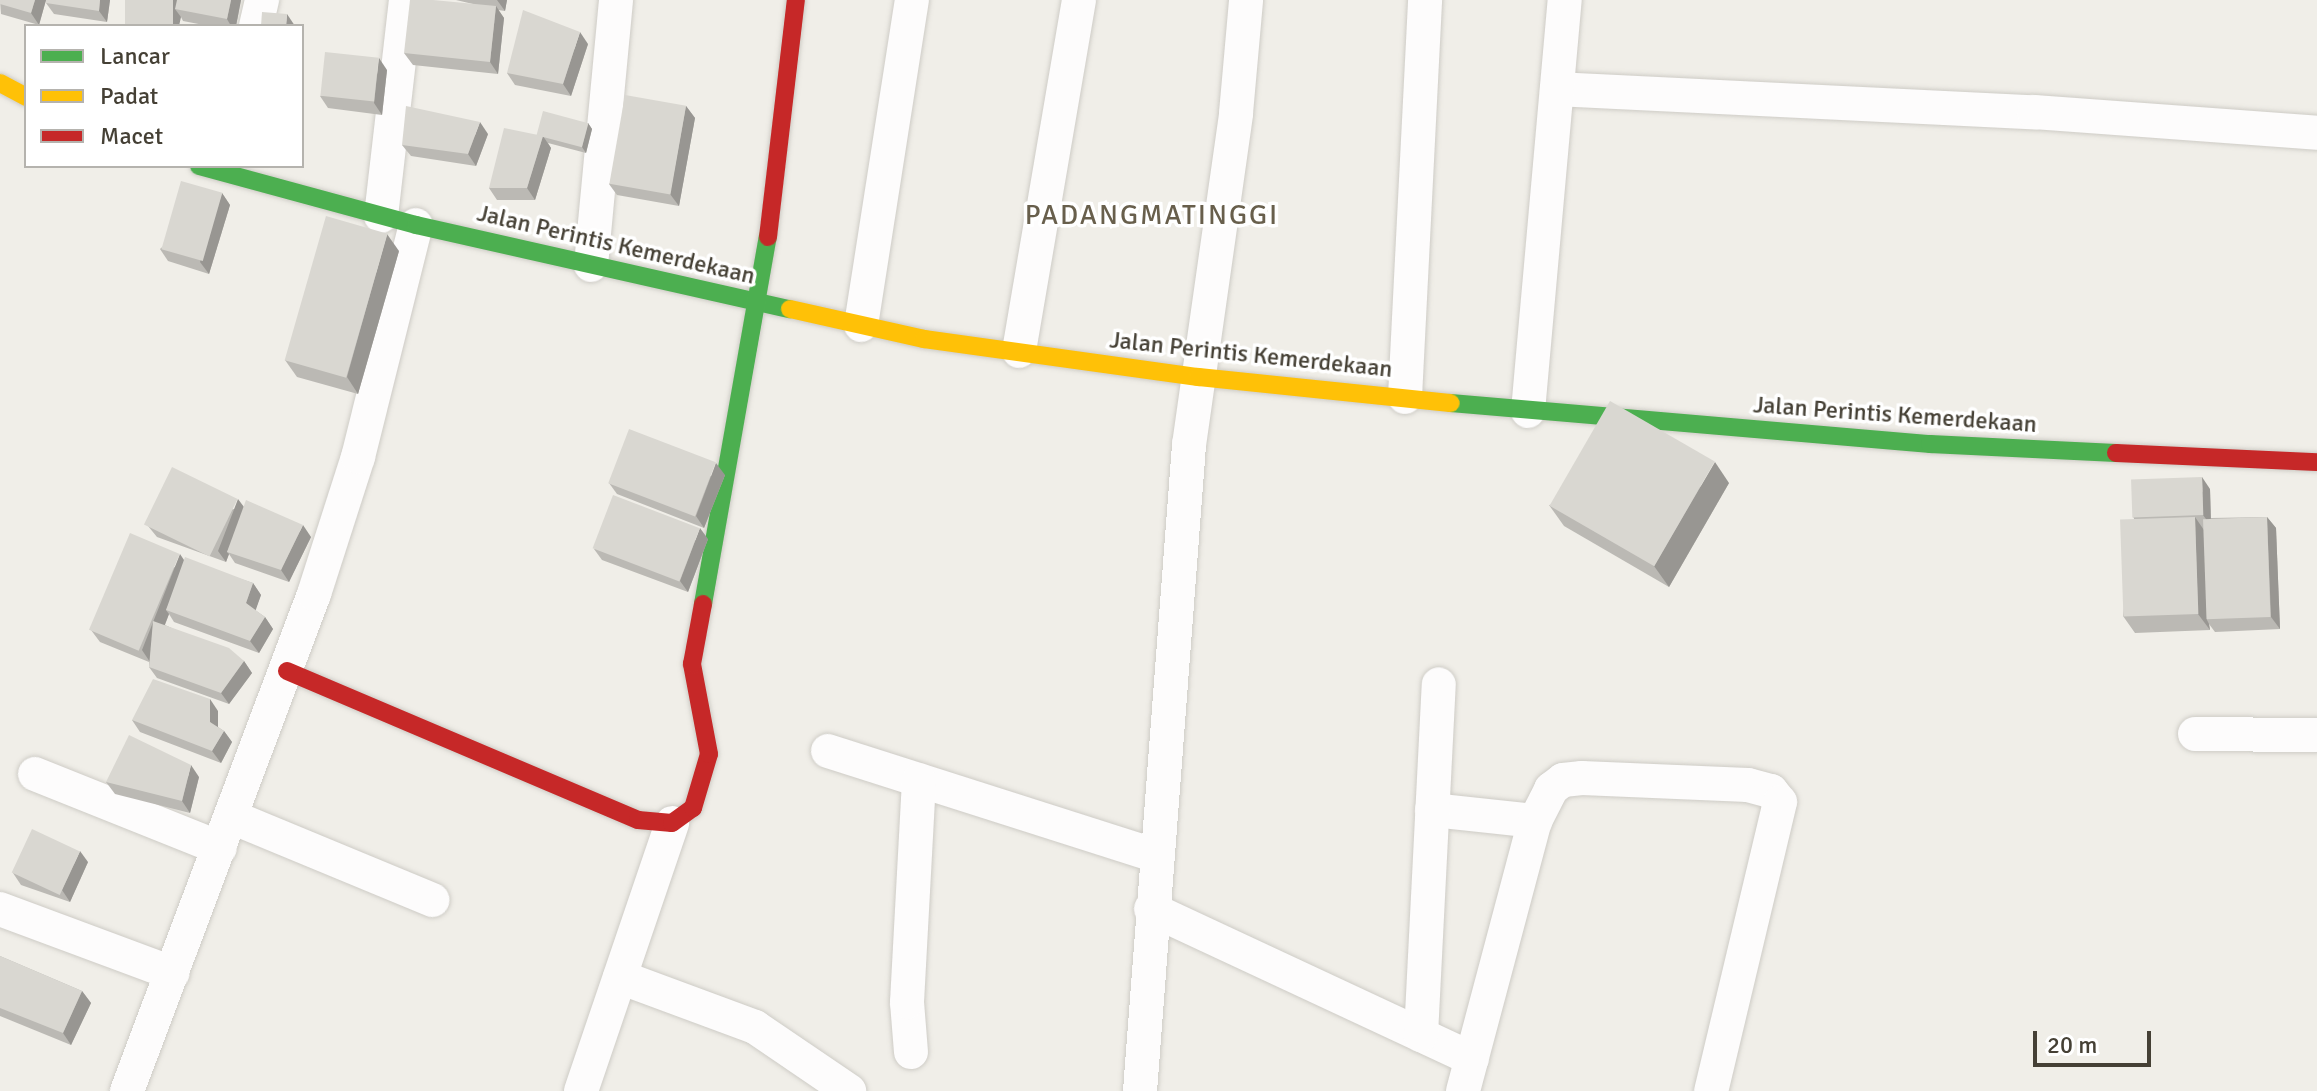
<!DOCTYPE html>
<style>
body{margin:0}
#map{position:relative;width:2317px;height:1091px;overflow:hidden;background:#f0eee8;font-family:Signika,sans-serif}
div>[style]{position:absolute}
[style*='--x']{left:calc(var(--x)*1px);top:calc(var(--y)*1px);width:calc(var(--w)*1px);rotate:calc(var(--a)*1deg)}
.roads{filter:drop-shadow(0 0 2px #ceccc6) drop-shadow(0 0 2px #ceccc6)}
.street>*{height:34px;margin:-17px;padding:0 17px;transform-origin:17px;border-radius:17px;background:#fdfcfc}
.fast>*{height:18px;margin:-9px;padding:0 9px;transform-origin:9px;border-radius:9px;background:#4caf50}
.slow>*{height:18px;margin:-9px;padding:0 9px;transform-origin:9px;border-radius:9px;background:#ffc107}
.jam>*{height:18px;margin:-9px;padding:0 9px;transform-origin:9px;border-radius:9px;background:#c62828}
.wall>*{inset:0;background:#bbb9b4}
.shaded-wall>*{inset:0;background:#989692}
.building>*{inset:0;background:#d9d7d1;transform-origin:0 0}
span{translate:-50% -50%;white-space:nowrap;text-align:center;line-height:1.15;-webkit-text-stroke:7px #fff;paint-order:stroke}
.street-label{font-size:24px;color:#454035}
.quarter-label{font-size:28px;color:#685f4c;letter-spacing:2px}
.legend{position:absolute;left:24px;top:24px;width:280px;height:144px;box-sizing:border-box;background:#fff;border:2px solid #b5b3ae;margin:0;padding:10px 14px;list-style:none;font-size:24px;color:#454035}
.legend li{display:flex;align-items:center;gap:16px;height:40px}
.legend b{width:40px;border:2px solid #b5b3ae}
.scale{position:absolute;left:2033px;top:1031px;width:118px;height:36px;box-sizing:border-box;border:4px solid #454035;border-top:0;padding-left:10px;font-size:24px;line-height:28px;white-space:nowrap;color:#454035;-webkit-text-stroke:6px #fff;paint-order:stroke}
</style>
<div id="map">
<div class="roads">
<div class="street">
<i style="--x:256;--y:26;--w:27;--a:-77"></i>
<i style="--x:1557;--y:89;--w:478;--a:2.8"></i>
<i style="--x:2034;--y:112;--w:284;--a:4.2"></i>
<i style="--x:381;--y:216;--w:217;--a:-83.4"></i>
<i style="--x:591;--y:265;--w:266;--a:-84.6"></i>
<i style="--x:861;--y:325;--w:329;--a:-81.1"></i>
<i style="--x:1019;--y:351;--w:356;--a:-80.3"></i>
<i style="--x:1405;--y:397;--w:398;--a:-87.1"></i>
<i style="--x:1528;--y:411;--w:413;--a:-84.9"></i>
<i style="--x:2195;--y:734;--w:122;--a:0.5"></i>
<i style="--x:828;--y:751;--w:342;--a:17.7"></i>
<i style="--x:35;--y:774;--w:199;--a:21.8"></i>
<i style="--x:1432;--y:810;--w:104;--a:6.1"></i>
<i style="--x:232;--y:817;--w:217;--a:22.5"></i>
<i style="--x:0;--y:909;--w:184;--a:20.4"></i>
<i style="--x:1151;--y:909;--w:354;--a:25"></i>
<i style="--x:620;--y:977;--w:144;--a:20.3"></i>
<i style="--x:755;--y:1027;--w:114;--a:34.2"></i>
<i style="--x:1421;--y:1035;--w:351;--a:-87.1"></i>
<i style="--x:911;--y:1052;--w:50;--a:-94.6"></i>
<i style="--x:907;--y:1002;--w:222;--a:-86.9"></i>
<i style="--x:127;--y:1091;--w:531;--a:-69.38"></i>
<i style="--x:314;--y:594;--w:144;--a:-72.2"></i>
<i style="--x:358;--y:457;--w:239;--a:-76"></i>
<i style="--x:581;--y:1091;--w:283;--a:-71.2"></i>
<i style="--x:1140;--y:1091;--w:648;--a:-85.66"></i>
<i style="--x:1189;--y:445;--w:335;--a:-81.9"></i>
<i style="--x:1236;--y:113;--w:113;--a:-84.9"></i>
<i style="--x:1463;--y:1091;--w:279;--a:-75.1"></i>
<i style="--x:1535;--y:821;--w:36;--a:-63"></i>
<i style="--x:1551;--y:789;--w:15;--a:-37"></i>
<i style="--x:1563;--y:780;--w:19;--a:-6"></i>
<i style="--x:1582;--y:778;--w:166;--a:2.4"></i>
<i style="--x:1748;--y:785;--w:24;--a:15"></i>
<i style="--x:1771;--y:791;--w:14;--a:51"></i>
<i style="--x:1780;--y:802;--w:297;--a:103.4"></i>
</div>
<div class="fast">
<i style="--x:199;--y:166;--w:225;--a:15.2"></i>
<i style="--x:416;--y:225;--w:383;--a:12.7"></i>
<i style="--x:1451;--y:403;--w:481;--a:4.9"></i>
<i style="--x:1930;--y:444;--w:186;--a:2.8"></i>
<i style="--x:703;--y:604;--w:373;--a:-80"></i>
</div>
<div class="slow">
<i style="--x:0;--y:83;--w:30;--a:28"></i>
<i style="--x:790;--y:309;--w:137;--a:12.6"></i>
<i style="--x:924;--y:339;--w:277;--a:7.9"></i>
<i style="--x:1198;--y:377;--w:254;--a:5.9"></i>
</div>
<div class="jam">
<i style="--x:768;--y:237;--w:239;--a:-83.3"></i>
<i style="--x:2116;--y:453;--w:201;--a:2.6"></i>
<i style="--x:287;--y:671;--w:381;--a:23"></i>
<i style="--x:638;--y:820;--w:34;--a:5"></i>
<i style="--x:672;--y:823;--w:26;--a:-36"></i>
<i style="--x:693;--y:808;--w:56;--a:-73.5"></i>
<i style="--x:709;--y:754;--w:92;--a:-100.7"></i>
<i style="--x:692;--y:664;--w:61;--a:-79.6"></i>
</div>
</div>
<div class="wall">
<i style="clip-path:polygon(0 0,46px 0,39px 25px,1px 14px)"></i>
<i style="clip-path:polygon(110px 0,107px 22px,54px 14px,46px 3px)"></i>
<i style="clip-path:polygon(125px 0,241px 0,236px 26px,209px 26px,183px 21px,181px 17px)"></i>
<i style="clip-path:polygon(456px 0,507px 0,505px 11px,498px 10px,504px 18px,498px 74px,413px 65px,404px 53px,473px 4px)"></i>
<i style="clip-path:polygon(588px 44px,571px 96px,515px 85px,507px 73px)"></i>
<i style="clip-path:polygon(387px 70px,382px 115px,328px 108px,320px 96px)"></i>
<i style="clip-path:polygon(686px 106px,695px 118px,679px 206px,617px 195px,609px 184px)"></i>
<i style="clip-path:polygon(588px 123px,592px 129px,586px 153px,548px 143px,551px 148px,535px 200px,497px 200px,489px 188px,537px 135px)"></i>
<i style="clip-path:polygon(488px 134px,476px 166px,411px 156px,402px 145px)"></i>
<i style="clip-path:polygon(222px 193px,230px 205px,209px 274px,168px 261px,160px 249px)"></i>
<i style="clip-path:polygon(399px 251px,358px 394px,297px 377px,285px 360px)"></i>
<i style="clip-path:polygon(725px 475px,704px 528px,617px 494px,609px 483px)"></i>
<i style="clip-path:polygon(1729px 483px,1669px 587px,1564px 526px,1549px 505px)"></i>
<i style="clip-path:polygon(2210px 489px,2211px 518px,2267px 517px,2276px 528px,2280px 629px,2215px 632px,2209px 624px,2210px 630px,2135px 633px,2123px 616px,2134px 518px,2133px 517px)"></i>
<i style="clip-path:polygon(244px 507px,311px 537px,289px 582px,235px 563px,229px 554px,226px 562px,157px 537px,148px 526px)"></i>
<i style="clip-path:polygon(708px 539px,688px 592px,602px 560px,594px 549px)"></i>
<i style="clip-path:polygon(184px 560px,253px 583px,261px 595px,255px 610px,265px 617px,273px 629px,259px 653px,174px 622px,169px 614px,165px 625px,244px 661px,252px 673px,229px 704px,157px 678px,149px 667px,149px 662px,100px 642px,91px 630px)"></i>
<i style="clip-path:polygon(218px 711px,218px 727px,224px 731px,232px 742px,221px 763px,140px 732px,132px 720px)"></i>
<i style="clip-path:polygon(199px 777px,190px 813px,115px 794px,106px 782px)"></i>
<i style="clip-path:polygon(88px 862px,70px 902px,21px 885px,13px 873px)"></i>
<i style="clip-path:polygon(0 956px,82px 991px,91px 1003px,71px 1045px,0 1016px)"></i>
</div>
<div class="shaded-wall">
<i style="clip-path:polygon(35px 0,46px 0,39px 25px,31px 13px)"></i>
<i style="clip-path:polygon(100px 0,110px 0,107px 22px,99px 11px)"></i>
<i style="clip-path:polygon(173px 0,183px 0,175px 9px,181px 17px,179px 26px,170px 26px)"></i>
<i style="clip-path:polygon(231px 0,241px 0,236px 26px,231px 26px,227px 19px)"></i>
<i style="clip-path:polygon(497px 0,507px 0,505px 11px)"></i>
<i style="clip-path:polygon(496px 6px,504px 18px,498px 74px,490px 62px)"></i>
<i style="clip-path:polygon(287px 14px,295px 26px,286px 26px)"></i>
<i style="clip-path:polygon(580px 32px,588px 44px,571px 96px,563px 84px)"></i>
<i style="clip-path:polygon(379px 58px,387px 70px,382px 115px,374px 103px)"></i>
<i style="clip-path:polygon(686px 106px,695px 118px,679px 206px,670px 194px)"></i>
<i style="clip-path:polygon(480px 122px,488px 134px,476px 166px,468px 154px)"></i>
<i style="clip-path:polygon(588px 123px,592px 129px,586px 153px,582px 147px)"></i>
<i style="clip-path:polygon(543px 136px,551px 148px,535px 200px,527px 188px)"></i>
<i style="clip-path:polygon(222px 193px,230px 205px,209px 274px,200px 262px)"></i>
<i style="clip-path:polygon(387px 234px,399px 251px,358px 394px,347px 377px)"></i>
<i style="clip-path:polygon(1715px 462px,1729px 483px,1669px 587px,1654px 566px)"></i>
<i style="clip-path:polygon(716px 463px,725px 475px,704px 528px,696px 516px)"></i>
<i style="clip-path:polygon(2202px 477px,2210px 489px,2211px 526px,2203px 515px)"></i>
<i style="clip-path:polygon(238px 499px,247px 511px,227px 552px,229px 554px,226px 562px,218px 551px)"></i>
<i style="clip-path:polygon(2195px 517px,2206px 533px,2207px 620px,2209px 624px,2210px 630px,2198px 614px)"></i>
<i style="clip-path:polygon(2267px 517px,2276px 528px,2280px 629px,2271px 617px)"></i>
<i style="clip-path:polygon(303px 525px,311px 537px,289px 582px,281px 570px)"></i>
<i style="clip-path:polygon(700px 528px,708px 539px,688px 592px,680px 581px)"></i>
<i style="clip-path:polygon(180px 554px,188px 566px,166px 610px,169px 614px,150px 662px,142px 650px)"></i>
<i style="clip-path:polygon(253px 583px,261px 595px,254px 615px,246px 603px)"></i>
<i style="clip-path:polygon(265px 617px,273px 629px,259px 653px,250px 641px)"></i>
<i style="clip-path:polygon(244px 661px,252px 673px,229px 704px,221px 693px)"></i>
<i style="clip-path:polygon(210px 699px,218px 711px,218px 733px,210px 722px)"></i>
<i style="clip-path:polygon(224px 731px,232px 742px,221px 763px,212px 751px)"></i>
<i style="clip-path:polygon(191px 765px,199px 777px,190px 813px,182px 801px)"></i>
<i style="clip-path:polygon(80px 851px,88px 862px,70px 902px,62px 890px)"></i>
<i style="clip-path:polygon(82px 991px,91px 1003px,71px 1045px,63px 1033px)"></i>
</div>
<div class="building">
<i style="clip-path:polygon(0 0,35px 0,31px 13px,0 4px)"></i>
<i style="clip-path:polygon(46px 0,100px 0,99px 11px,46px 3px)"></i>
<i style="left:125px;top:0;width:48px;height:26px"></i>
<i style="clip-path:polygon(177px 0,231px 0,227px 19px,175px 9px)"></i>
<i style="clip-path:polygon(410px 0,433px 0,496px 6px,490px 62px,404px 53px)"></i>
<i style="clip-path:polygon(523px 10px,580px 32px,563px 84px,507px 73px)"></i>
<i style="clip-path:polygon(262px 12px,287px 14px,286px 26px,261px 26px)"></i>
<i style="left:325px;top:52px;width:54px;height:44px;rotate:6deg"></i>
<i style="left:625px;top:95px;width:62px;height:90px;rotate:10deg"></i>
<i style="clip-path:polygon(406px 106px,480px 122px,468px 154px,402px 145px)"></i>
<i style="left:543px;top:111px;width:47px;height:25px;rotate:15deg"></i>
<i style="clip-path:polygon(504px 128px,543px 136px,527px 188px,489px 188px)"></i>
<i style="left:181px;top:181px;width:43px;height:71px;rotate:16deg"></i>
<i style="left:326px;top:216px;width:64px;height:150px;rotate:16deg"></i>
<i style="left:1610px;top:401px;width:121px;height:121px;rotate:30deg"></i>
<i style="left:629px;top:429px;width:93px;height:58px;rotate:21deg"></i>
<i style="left:172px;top:467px;width:73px;height:64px;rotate:26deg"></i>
<i style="left:2202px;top:477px;width:38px;height:71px;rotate:88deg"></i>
<i style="left:613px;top:495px;width:93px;height:57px;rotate:21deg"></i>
<i style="clip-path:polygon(246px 500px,303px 525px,281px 570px,227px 552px)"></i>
<i style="left:2195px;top:517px;width:97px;height:75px;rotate:88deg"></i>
<i style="left:2267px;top:517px;width:100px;height:64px;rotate:88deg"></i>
<i style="left:130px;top:533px;width:54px;height:105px;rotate:23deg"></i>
<i style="clip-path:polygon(185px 557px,253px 583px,246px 603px,265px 617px,250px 641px,166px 610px)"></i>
<i style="clip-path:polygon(153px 621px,229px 648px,244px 661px,221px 693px,149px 667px)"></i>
<i style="clip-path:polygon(153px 679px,210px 699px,210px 722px,224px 731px,212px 751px,132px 720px)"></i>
<i style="clip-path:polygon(129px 735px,191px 765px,182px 801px,106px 782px)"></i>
<i style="left:32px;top:829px;width:53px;height:48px;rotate:25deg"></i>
<i style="clip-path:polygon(0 956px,82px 991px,63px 1033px,0 1008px)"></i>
</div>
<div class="street-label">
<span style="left:616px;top:245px;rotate:13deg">Jalan Perintis Kemerdekaan</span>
<span style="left:1251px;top:355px;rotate:6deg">Jalan Perintis Kemerdekaan</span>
<span style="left:1895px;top:415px;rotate:4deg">Jalan Perintis Kemerdekaan</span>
</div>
<div class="quarter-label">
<span style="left:1152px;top:215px">PADANGMATINGGI</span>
</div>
<ul class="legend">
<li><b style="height:10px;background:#4caf50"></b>Lancar</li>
<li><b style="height:10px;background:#ffc107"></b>Padat</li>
<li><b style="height:10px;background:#c62828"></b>Macet</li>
</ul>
<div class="scale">20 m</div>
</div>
